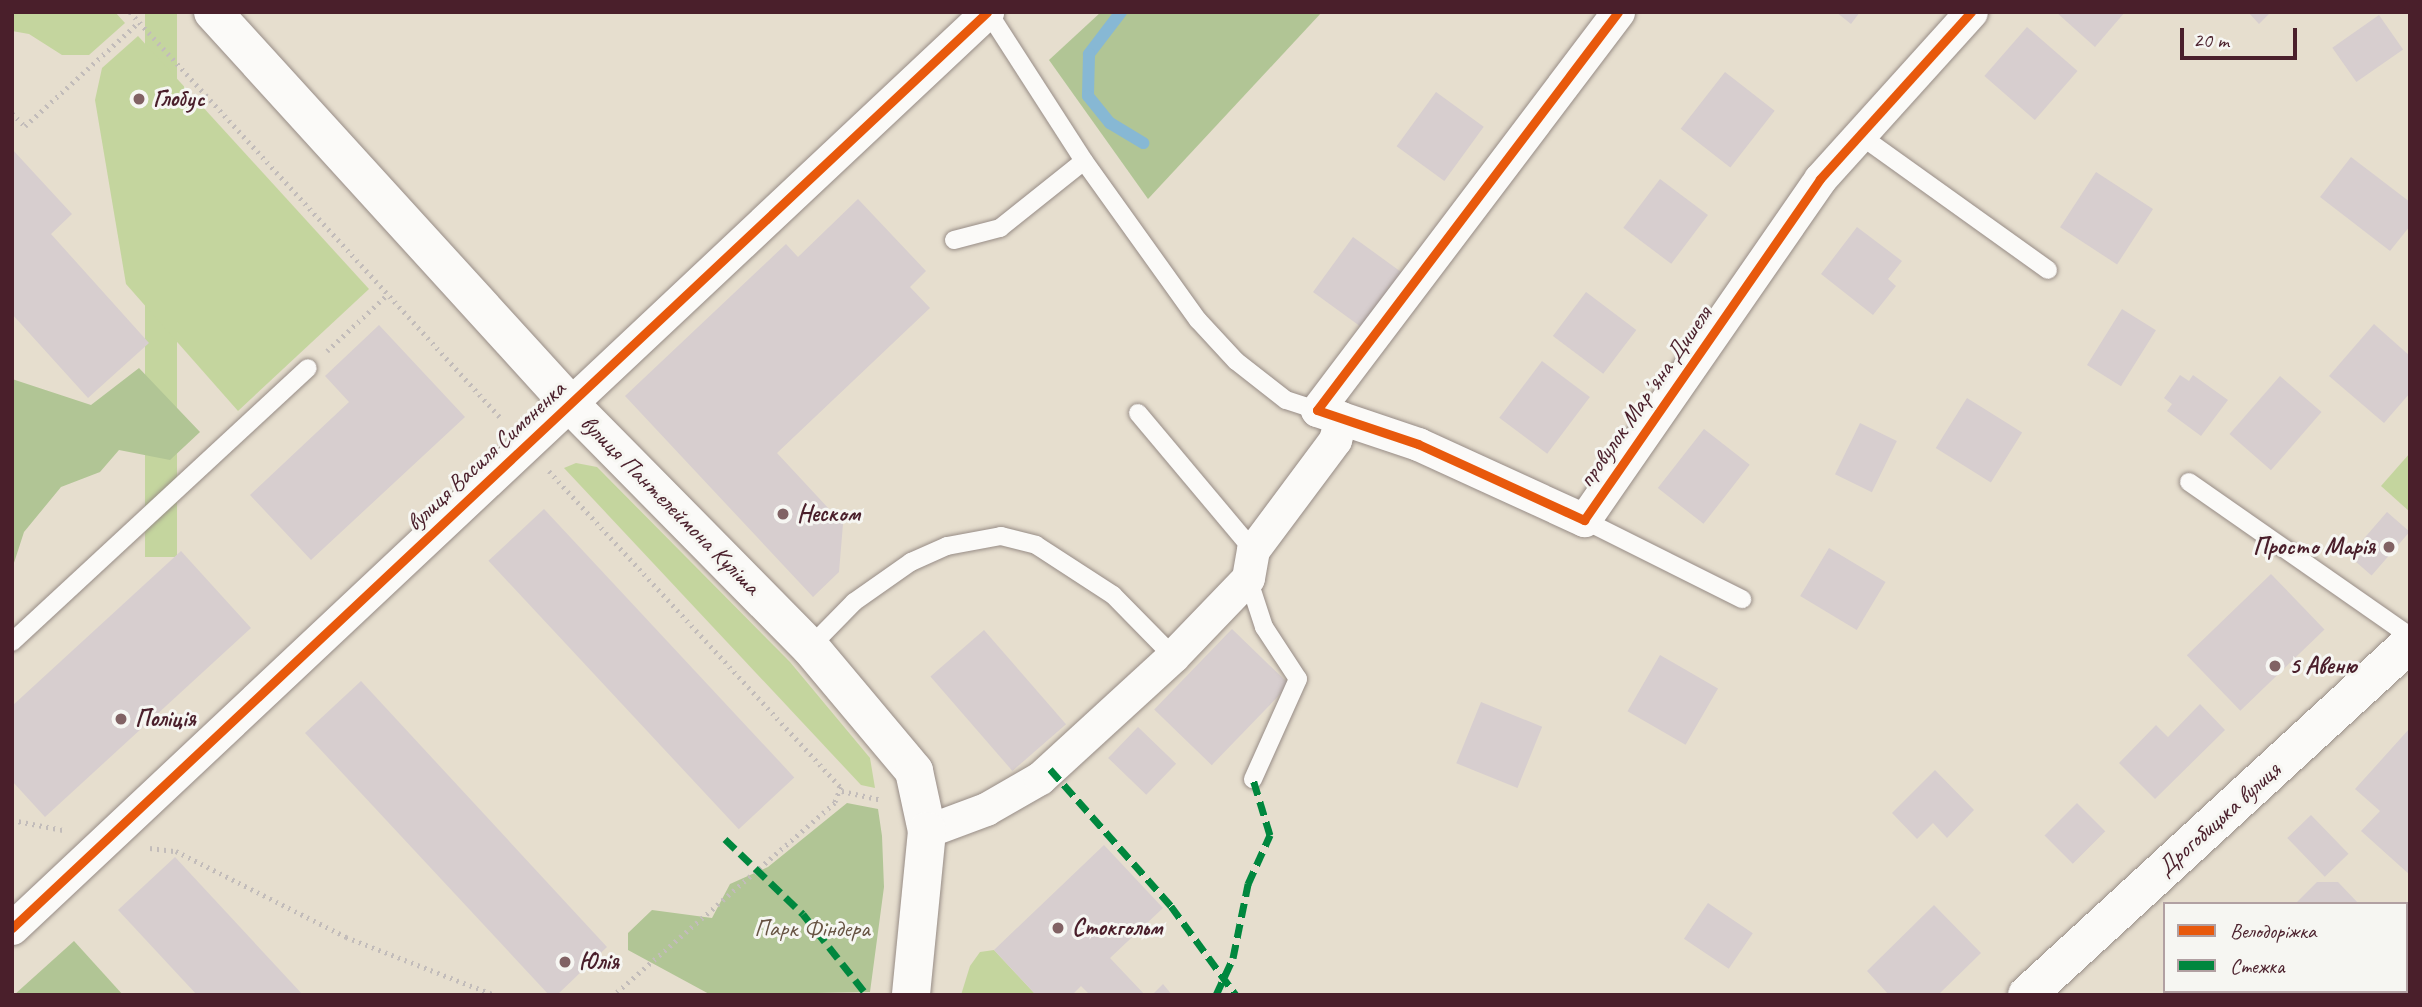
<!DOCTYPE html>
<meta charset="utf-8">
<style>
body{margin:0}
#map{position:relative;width:2422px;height:1007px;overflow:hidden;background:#e6dece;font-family:Caveat,sans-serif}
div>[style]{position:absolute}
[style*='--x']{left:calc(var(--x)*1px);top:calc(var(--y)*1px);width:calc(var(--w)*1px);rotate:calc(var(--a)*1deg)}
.green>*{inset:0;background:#c4d59e;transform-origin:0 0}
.forest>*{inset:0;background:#b1c595}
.stream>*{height:12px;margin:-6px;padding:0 6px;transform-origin:6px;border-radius:6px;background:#87b8d4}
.building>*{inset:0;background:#d7cecf;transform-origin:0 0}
.path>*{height:4.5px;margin-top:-2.25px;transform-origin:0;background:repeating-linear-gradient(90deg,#c2bcba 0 2px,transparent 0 7px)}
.roads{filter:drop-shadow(0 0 2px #978c86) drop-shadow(0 0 2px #978c86)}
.service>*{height:18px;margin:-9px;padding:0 9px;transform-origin:9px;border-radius:9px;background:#fbfaf8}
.minor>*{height:33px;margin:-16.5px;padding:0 16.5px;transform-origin:16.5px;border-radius:16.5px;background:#fbfaf8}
.tertiary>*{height:38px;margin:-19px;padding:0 19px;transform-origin:19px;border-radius:19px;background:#fbfaf8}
.quiet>*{height:7px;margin-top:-3.5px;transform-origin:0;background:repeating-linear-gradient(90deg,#00873e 0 14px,transparent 0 21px)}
.cycleway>*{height:9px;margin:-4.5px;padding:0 4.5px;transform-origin:4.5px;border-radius:4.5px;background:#e8590c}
.dots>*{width:19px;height:19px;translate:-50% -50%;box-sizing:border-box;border:4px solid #f6f6f2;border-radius:50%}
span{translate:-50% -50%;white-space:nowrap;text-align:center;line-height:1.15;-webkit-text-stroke:6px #f6f6f2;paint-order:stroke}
.poi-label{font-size:24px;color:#4a1f2b;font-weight:700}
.left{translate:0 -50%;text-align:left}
.right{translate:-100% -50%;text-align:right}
.street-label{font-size:24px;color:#4a1f2b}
.park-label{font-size:24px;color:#665342}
.frame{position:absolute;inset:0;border:14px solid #4a1f2b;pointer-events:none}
.legend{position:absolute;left:2163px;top:902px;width:245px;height:91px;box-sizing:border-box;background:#f6f6f2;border:2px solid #b1a0a2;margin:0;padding:9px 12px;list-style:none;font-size:21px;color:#4a1f2b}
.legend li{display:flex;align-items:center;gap:14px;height:35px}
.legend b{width:35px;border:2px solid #b1a0a2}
.scale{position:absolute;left:2180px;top:28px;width:117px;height:32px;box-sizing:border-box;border:4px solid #4a1f2b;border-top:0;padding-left:9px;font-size:21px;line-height:24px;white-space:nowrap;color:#4a1f2b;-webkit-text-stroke:5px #f6f6f2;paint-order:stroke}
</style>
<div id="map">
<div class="green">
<i style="clip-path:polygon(12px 12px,115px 12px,125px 23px,89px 55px,62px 55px,29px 34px,12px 31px)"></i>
<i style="left:145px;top:12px;width:32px;height:545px"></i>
<i style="clip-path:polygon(138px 36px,369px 289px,238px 411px,126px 284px,95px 100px,102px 68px)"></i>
<i style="clip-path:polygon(2410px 453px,2410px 512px,2381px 486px)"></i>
<i style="clip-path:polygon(576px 463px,597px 467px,790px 662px,870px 758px,875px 788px,861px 785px,564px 468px)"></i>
<i style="clip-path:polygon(994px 950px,1036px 995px,961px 995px,970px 966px,980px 952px)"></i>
</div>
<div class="forest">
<i style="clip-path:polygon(1101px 12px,1322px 12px,1148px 199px,1049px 60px)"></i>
<i style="clip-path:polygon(139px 368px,200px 432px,170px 460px,119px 450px,100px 472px,61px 487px,24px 532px,12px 569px,12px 379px,91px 405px)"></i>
<i style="clip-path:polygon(847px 803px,878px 809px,882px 836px,884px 887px,870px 992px,711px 995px,628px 950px,628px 933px,652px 910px,712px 918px,730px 884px,768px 867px)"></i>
<i style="clip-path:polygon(74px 941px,123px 995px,14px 995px)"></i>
</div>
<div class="stream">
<i style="--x:1121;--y:12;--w:53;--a:127.3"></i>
<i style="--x:1089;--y:54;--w:42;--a:91.4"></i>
<i style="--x:1088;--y:96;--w:35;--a:51"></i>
<i style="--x:1110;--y:123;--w:39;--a:31"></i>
</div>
<div class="building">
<i style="clip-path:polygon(1836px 12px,1860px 12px,1851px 24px)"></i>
<i style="clip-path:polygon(2056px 12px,2125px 12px,2095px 47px)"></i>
<i style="clip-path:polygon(2248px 12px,2271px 12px,2259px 24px)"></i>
<i style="left:2379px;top:15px;width:42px;height:57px;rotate:55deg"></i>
<i style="left:2027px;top:27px;width:67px;height:65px;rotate:41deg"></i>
<i style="left:1725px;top:72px;width:63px;height:72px;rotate:38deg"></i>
<i style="left:1436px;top:92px;width:59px;height:67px;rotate:36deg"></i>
<i style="clip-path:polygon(12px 149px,72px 214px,51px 234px,149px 343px,88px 398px,12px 314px)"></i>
<i style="clip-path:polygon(2351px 157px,2410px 202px,2410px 226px,2390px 251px,2320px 197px)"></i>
<i style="left:2096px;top:172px;width:68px;height:66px;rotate:33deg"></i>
<i style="left:1660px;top:179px;width:60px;height:61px;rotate:37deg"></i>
<i style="clip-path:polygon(858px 199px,926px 271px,910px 287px,930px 308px,777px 453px,843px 524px,839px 572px,813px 597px,625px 396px,786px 244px,798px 257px)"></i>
<i style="clip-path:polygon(1857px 227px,1902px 261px,1888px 279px,1896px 286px,1873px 315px,1821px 274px)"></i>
<i style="left:1353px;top:237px;width:62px;height:68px;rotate:36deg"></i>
<i style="left:1586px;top:292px;width:63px;height:55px;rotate:37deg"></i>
<i style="left:2122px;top:309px;width:40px;height:66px;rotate:32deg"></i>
<i style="clip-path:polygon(2374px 324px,2410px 356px,2410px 393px,2384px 423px,2329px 376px)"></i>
<i style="clip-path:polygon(379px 325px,465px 417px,311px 560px,250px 495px,349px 402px,325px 376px)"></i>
<i style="left:1542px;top:361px;width:60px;height:71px;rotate:37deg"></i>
<i style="clip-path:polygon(2180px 375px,2189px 381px,2193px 375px,2228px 400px,2201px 436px,2167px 411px,2172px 404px,2164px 398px)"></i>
<i style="left:2280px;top:376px;width:55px;height:77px;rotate:41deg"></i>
<i style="left:1967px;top:398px;width:65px;height:59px;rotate:32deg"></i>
<i style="left:1860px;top:423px;width:41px;height:57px;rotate:26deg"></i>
<i style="left:1704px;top:429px;width:58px;height:75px;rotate:38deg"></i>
<i style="left:544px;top:509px;width:367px;height:76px;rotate:47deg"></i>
<i style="left:2387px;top:512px;width:30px;height:58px;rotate:41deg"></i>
<i style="left:1829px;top:548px;width:66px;height:56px;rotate:31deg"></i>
<i style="clip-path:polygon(181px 551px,251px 628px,45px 817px,12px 781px,12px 706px)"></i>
<i style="left:2271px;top:574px;width:77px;height:117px;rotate:46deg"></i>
<i style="left:1232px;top:629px;width:80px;height:112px;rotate:44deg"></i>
<i style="left:984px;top:630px;width:125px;height:71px;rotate:49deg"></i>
<i style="left:1660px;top:655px;width:67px;height:65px;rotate:30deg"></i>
<i style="clip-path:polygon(361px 681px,607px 947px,557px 995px,549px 995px,305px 733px)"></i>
<i style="left:1481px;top:702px;width:66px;height:66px;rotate:22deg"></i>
<i style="clip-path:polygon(2200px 704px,2225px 730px,2155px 799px,2119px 763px,2156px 725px,2168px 737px)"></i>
<i style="left:1138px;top:727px;width:53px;height:43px;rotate:44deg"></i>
<i style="clip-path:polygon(2410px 728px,2410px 875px,2361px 831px,2380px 811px,2355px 789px)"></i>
<i style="clip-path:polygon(1935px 770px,1974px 810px,1947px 838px,1933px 823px,1917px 839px,1892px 813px)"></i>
<i style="left:2077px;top:803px;width:40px;height:46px;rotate:45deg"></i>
<i style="left:2311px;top:815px;width:54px;height:33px;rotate:46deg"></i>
<i style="clip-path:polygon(1104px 845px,1163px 908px,1110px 958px,1145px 995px,1090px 995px,1081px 986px,1072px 995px,1036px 995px,994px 950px)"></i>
<i style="clip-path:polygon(175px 857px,303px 995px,197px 995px,118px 910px)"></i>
<i style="clip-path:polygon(2317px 882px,2338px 882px,2359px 904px,2295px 904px)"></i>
<i style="left:1708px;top:903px;width:54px;height:43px;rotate:34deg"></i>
<i style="clip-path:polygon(1934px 905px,1981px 953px,1938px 995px,1889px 995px,1867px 971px)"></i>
<i style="clip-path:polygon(2406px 952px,2410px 956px,2406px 976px)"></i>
<i style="clip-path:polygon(1163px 984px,1172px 995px,1152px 995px)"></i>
<i style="clip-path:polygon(2205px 991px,2390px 991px,2201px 995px)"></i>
</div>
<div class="path">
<i style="--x:130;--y:12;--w:550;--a:47.58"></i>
<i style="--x:12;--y:113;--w:18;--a:45"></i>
<i style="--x:25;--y:126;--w:154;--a:-42.4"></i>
<i style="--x:327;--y:351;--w:83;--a:-43.1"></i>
<i style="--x:549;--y:471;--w:430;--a:47.3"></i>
<i style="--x:841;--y:787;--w:17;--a:111"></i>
<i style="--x:835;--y:803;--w:293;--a:139"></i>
<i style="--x:842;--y:791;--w:41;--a:12.7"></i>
<i style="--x:12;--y:820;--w:52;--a:11.1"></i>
<i style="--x:150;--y:848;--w:26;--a:7"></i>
<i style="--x:176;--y:851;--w:191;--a:26.8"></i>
<i style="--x:346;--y:937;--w:160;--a:21.3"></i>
</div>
<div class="roads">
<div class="service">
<i style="--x:988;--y:12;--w:177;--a:57.2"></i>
<i style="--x:1861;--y:136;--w:230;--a:35.6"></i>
<i style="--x:954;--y:240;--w:48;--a:-14.6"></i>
<i style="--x:1000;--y:228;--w:107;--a:-38.6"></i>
<i style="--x:1084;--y:161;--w:196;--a:54.4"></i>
<i style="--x:1198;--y:320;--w:56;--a:47.2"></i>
<i style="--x:1236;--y:361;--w:63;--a:38"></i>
<i style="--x:1286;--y:400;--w:33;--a:18"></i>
<i style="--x:1138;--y:413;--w:179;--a:50"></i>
<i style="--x:2189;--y:482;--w:269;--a:34.9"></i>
<i style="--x:1584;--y:520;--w:177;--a:26.6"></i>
<i style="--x:1248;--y:578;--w:52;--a:71.9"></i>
<i style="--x:1264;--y:627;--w:62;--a:56.8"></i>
<i style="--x:1298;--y:679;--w:110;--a:114.2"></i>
<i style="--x:12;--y:642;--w:403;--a:-42.8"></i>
<i style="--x:810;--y:647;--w:63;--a:-45.6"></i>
<i style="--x:854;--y:602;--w:70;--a:-35.1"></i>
<i style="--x:911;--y:562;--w:39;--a:-24"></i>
<i style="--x:947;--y:546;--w:55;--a:-10.5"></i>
<i style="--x:1001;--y:536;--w:36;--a:14"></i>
<i style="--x:1036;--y:545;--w:92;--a:33"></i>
<i style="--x:1113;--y:595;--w:86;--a:45.5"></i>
</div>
<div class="minor">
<i style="--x:1618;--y:12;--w:499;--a:127.1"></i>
<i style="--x:1317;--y:410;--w:107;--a:18.6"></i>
<i style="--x:1418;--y:444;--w:183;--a:24.6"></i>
<i style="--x:1584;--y:520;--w:415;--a:-55.3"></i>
<i style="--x:1820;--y:179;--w:225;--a:-47.9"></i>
<i style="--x:927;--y:831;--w:63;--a:-20.4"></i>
<i style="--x:986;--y:809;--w:62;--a:-29.9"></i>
<i style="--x:1040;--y:778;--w:180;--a:-42.5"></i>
<i style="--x:1173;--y:656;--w:108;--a:-46.1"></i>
<i style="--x:1248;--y:578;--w:28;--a:-80"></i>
<i style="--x:1253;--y:550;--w:137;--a:-53.3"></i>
<i style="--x:1335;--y:440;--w:23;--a:-75"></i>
<i style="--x:12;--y:928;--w:1338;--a:-43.21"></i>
</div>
<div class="tertiary">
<i style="--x:213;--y:12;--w:530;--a:47.68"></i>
<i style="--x:570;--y:404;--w:342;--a:45.4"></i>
<i style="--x:810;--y:647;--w:162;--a:50"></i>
<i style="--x:914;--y:771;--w:61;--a:77.8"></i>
<i style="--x:927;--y:831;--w:165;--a:95.6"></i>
<i style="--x:2027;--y:995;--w:520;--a:-42.58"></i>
</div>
</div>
<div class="quiet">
<i style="--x:1050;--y:769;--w:183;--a:48.5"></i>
<i style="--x:1171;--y:906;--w:110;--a:53.9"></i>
<i style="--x:725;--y:839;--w:108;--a:43.9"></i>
<i style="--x:803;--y:914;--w:103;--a:51.7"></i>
<i style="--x:1216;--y:995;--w:41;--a:-65.3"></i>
<i style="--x:1233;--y:958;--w:76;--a:-78.5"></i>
<i style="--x:1248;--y:884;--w:54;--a:-65.8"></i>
<i style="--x:1270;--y:835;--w:59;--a:-106.9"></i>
</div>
<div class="cycleway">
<i style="--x:1618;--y:12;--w:499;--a:127.1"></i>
<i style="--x:1317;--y:410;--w:107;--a:18.6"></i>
<i style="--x:1418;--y:444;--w:183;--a:24.6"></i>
<i style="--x:1584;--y:520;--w:415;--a:-55.3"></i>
<i style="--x:1820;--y:179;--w:225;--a:-47.9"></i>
<i style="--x:12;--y:928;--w:1338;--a:-43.21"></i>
</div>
<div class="dots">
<i style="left:139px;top:99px;background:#816264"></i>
<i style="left:783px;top:514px;background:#816264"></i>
<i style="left:2389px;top:547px;background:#816264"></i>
<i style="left:2275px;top:666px;background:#816264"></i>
<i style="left:121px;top:719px;background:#816264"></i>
<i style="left:1058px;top:928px;background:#816264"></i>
<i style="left:565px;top:962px;background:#816264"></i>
</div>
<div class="poi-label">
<span class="left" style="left:153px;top:99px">Глобус</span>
<span class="left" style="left:797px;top:514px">Неском</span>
<span class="right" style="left:2375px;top:547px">Просто Марія</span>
<span class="left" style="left:2289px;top:666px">5 Авеню</span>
<span class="left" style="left:135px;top:719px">Поліція</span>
<span class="left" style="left:1072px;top:928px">Стокгольм</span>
<span class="left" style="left:579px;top:962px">Юлія</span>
</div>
<div class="street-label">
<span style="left:1645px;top:397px;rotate:-55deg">провулок Марʼяна Дишеля</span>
<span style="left:486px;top:456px;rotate:-43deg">вулиця Василя Симоненка</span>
<span style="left:670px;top:505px;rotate:45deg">вулиця Пантелеймона Куліша</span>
<span style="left:2219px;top:819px;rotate:-42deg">Дрогобицька вулиця</span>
</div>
<div class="park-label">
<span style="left:812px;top:929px">Парк Фіндера</span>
</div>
<div class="frame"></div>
<ul class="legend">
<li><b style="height:9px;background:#e8590c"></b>Велодоріжка</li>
<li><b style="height:9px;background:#00873e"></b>Стежка</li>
</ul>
<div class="scale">20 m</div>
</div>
